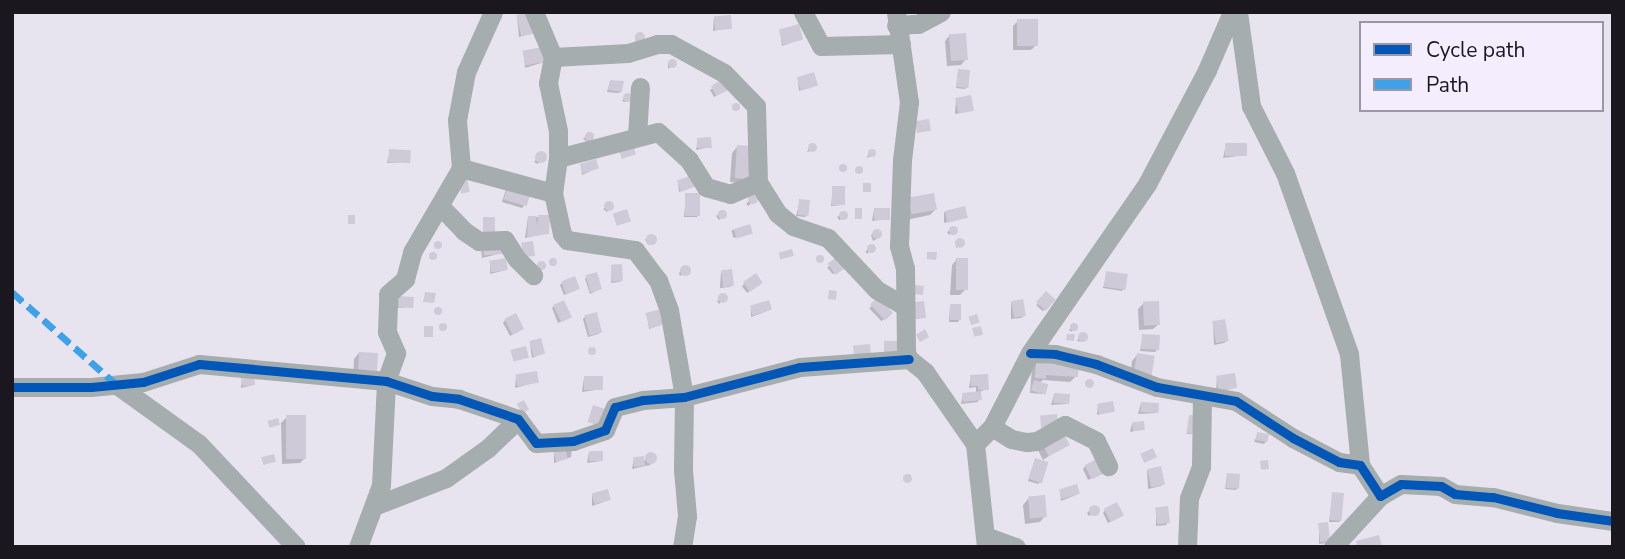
<!DOCTYPE html>
<style>
body{margin:0}
#map{position:relative;width:1625px;height:559px;overflow:hidden;background:#e8e4ef;font-family:"Nunito Sans",sans-serif}
div>[style]{position:absolute}
[style*='--x']{left:calc(var(--x)*1px);top:calc(var(--y)*1px);width:calc(var(--w)*1px);rotate:calc(var(--a)*1deg)}
.shadow>*{inset:0;background:#0003;transform-origin:0 0}
.building>*{inset:0;background:#cfcad8;transform-origin:0 0}
.round{border-radius:50%}
.minor>*{height:19px;margin:-9.5px;padding:0 9.5px;transform-origin:9.5px;border-radius:9.5px;background:#a6adae}
.quiet>*{height:7px;margin-top:-3.5px;transform-origin:0;background:repeating-linear-gradient(90deg,#3da2ea 0 14px,transparent 0 21px)}
.cycleway>*{height:9px;margin:-4.5px;padding:0 4.5px;transform-origin:4.5px;border-radius:4.5px;background:#0057b8}
span{translate:-50% -50%;white-space:nowrap;text-align:center;line-height:1.15;-webkit-text-stroke:6px #f3edfe;paint-order:stroke}
.frame{position:absolute;inset:0;border:14px solid #1a171e;pointer-events:none}
.legend{position:absolute;left:1359px;top:21px;width:245px;height:91px;box-sizing:border-box;background:#f3edfe;border:2px solid #9c97a4;margin:0;padding:9px 12px;list-style:none;font-size:21px;color:#1a171e}
.legend li{display:flex;align-items:center;gap:14px;height:35px}
.legend b{width:35px;border:2px solid #9c97a4}
</style>
<div id="map">
<div class="shadow">
<i style="clip-path:polygon(517px 17px,532px 32px,530px 34px,519px 37px)"></i>
<i style="clip-path:polygon(714px 17px,730px 28px,713px 31px)"></i>
<i style="clip-path:polygon(1018px 21px,1036px 45px,1031px 50px,1013px 50px,1013px 26px)"></i>
<i style="clip-path:polygon(780px 31px,801px 39px,782px 46px)"></i>
<i style="clip-path:polygon(642px 34px,644px 38px,636px 43px,635px 37px)"></i>
<i style="clip-path:polygon(950px 35px,966px 59px,961px 65px,947px 66px,945px 41px)"></i>
<i style="clip-path:polygon(524px 53px,544px 62px,525px 68px)"></i>
<i style="clip-path:polygon(670px 61px,675px 63px,668px 69px,668px 63px)"></i>
<i style="clip-path:polygon(958px 71px,968px 86px,965px 89px,956px 88px)"></i>
<i style="clip-path:polygon(798px 80px,816px 84px,799px 91px)"></i>
<i style="clip-path:polygon(724px 81px,726px 90px,714px 97px,710px 90px)"></i>
<i style="clip-path:polygon(610px 82px,621px 91px,619px 93px,607px 92px)"></i>
<i style="clip-path:polygon(626px 95px,629px 96px,625px 102px,622px 101px)"></i>
<i style="clip-path:polygon(956px 99px,972px 110px,955px 114px)"></i>
<i style="clip-path:polygon(588px 134px,592px 136px,588px 142px,583px 139px)"></i>
<i style="clip-path:polygon(698px 139px,710px 147px,696px 150px)"></i>
<i style="clip-path:polygon(1226px 145px,1245px 155px,1223px 158px)"></i>
<i style="clip-path:polygon(810px 146px,814px 146px,814px 150px,807px 152px)"></i>
<i style="clip-path:polygon(737px 147px,749px 148px,742px 183px,730px 182px,732px 153px)"></i>
<i style="clip-path:polygon(390px 151px,409px 162px,387px 163px)"></i>
<i style="clip-path:polygon(869px 152px,873px 152px,873px 155px,867px 158px)"></i>
<i style="clip-path:polygon(541px 153px,544px 155px,538px 164px,534px 162px)"></i>
<i style="clip-path:polygon(581px 166px,597px 168px,582px 175px)"></i>
<i style="clip-path:polygon(678px 182px,694px 186px,679px 192px)"></i>
<i style="clip-path:polygon(833px 188px,844px 203px,842px 205px,831px 206px)"></i>
<i style="clip-path:polygon(506px 189px,524px 206px,522px 208px,502px 202px)"></i>
<i style="clip-path:polygon(686px 195px,699px 214px,697px 217px,684px 217px)"></i>
<i style="left:754px;top:196px;width:3px;height:11px;rotate:45deg"></i>
<i style="clip-path:polygon(800px 201px,807px 215px,805px 217px,796px 216px)"></i>
<i style="clip-path:polygon(611px 204px,612px 207px,607px 212px,603px 209px)"></i>
<i style="clip-path:polygon(903px 205px,935px 210px,930px 215px,906px 220px)"></i>
<i style="clip-path:polygon(874px 210px,888px 219px,872px 221px)"></i>
<i style="clip-path:polygon(722px 212px,724px 215px,719px 220px,716px 216px)"></i>
<i style="clip-path:polygon(944px 212px,966px 217px,944px 223px)"></i>
<i style="left:843px;top:213px;width:4px;height:7px;rotate:56deg"></i>
<i style="clip-path:polygon(528px 217px,548px 217px,548px 233px,525px 238px)"></i>
<i style="left:749px;top:226px;width:8px;height:18px;rotate:76deg"></i>
<i style="clip-path:polygon(954px 228px,955px 231px,949px 235px,947px 232px)"></i>
<i style="clip-path:polygon(878px 232px,880px 237px,873px 241px,871px 235px)"></i>
<i style="left:651px;top:236px;width:6px;height:7px;rotate:59deg"></i>
<i style="clip-path:polygon(956px 241px,962px 241px,962px 245px,956px 248px)"></i>
<i style="left:871px;top:246px;width:3px;height:8px;rotate:45deg"></i>
<i style="clip-path:polygon(481px 249px,502px 253px,482px 258px)"></i>
<i style="left:837px;top:259px;width:9px;height:13px;rotate:49deg"></i>
<i style="clip-path:polygon(957px 259px,965px 290px,960px 295px,950px 295px,952px 265px)"></i>
<i style="clip-path:polygon(490px 262px,506px 270px,490px 274px)"></i>
<i style="clip-path:polygon(684px 266px,689px 270px,680px 276px,679px 273px)"></i>
<i style="clip-path:polygon(612px 267px,622px 280px,619px 282px,611px 283px)"></i>
<i style="clip-path:polygon(721px 272px,732px 285px,730px 287px,720px 288px)"></i>
<i style="clip-path:polygon(1107px 273px,1124px 288px,1122px 291px,1103px 288px)"></i>
<i style="clip-path:polygon(587px 277px,598px 290px,590px 294px,585px 279px)"></i>
<i style="clip-path:polygon(562px 283px,578px 289px,564px 295px,560px 285px)"></i>
<i style="clip-path:polygon(744px 284px,758px 285px,747px 293px,742px 286px)"></i>
<i style="left:1046px;top:294px;width:9px;height:15px;rotate:41deg"></i>
<i style="clip-path:polygon(724px 295px,726px 297px,719px 304px,717px 301px)"></i>
<i style="clip-path:polygon(399px 298px,412px 307px,396px 308px)"></i>
<i style="left:878px;top:300px;width:18px;height:12px;rotate:47deg"></i>
<i style="clip-path:polygon(1011px 302px,1024px 316px,1021px 318px,1011px 319px)"></i>
<i style="clip-path:polygon(1144px 303px,1159px 324px,1153px 329px,1139px 330px,1138px 309px)"></i>
<i style="clip-path:polygon(554px 306px,567px 319px,558px 323px,552px 308px)"></i>
<i style="clip-path:polygon(950px 306px,960px 319px,958px 322px,949px 322px)"></i>
<i style="clip-path:polygon(751px 307px,770px 310px,751px 317px)"></i>
<i style="clip-path:polygon(647px 315px,663px 324px,649px 329px)"></i>
<i style="clip-path:polygon(585px 317px,601px 332px,598px 334px,588px 337px,583px 319px)"></i>
<i style="clip-path:polygon(505px 320px,519px 331px,510px 336px,503px 323px)"></i>
<i style="clip-path:polygon(1213px 322px,1227px 341px,1224px 343px,1214px 345px)"></i>
<i style="clip-path:polygon(1073px 325px,1075px 326px,1072px 332px,1069px 330px)"></i>
<i style="clip-path:polygon(1080px 335px,1086px 336px,1083px 342px,1077px 341px)"></i>
<i style="clip-path:polygon(1143px 336px,1157px 350px,1155px 352px,1140px 351px)"></i>
<i style="clip-path:polygon(530px 343px,544px 353px,532px 358px)"></i>
<i style="clip-path:polygon(359px 353px,376px 354px,353px 381px,354px 359px)"></i>
<i style="clip-path:polygon(1137px 355px,1146px 380px,1130px 379px,1132px 361px)"></i>
<i style="clip-path:polygon(1037px 362px,1076px 376px,1070px 382px,1043px 380px,1039px 383px,1044px 394px,1030px 393px,1032px 368px)"></i>
<i style="clip-path:polygon(971px 376px,987px 389px,979px 392px,978px 402px,961px 404px,963px 395px,976px 393px,976px 387px,969px 388px)"></i>
<i style="clip-path:polygon(1217px 376px,1235px 388px,1216px 392px)"></i>
<i style="clip-path:polygon(242px 377px,253px 385px,241px 388px)"></i>
<i style="clip-path:polygon(516px 377px,537px 382px,515px 388px)"></i>
<i style="clip-path:polygon(584px 378px,602px 389px,582px 392px)"></i>
<i style="clip-path:polygon(1054px 395px,1067px 404px,1051px 405px)"></i>
<i style="clip-path:polygon(1141px 403px,1156px 413px,1138px 414px)"></i>
<i style="clip-path:polygon(1098px 405px,1113px 411px,1097px 415px)"></i>
<i style="clip-path:polygon(287px 417px,305px 458px,300px 463px,282px 464px,281px 423px)"></i>
<i style="clip-path:polygon(1190px 417px,1192px 434px,1187px 434px)"></i>
<i style="clip-path:polygon(1132px 424px,1143px 429px,1130px 432px)"></i>
<i style="clip-path:polygon(1258px 434px,1266px 441px,1264px 444px,1254px 442px)"></i>
<i style="clip-path:polygon(1067px 444px,1043px 460px,1037px 448px)"></i>
<i style="clip-path:polygon(572px 448px,571px 457px,554px 463px,554px 453px)"></i>
<i style="clip-path:polygon(589px 452px,600px 461px,587px 463px)"></i>
<i style="clip-path:polygon(654px 456px,650px 465px,632px 469px,634px 459px,643px 461px)"></i>
<i style="clip-path:polygon(1035px 460px,1040px 482px,1038px 484px,1028px 481px)"></i>
<i style="clip-path:polygon(1085px 466px,1102px 473px,1088px 480px,1083px 469px)"></i>
<i style="clip-path:polygon(1147px 470px,1163px 484px,1161px 486px,1148px 489px)"></i>
<i style="clip-path:polygon(1227px 475px,1238px 488px,1236px 490px,1225px 489px)"></i>
<i style="clip-path:polygon(1060px 491px,1078px 494px,1061px 501px)"></i>
<i style="clip-path:polygon(1333px 494px,1341px 520px,1339px 522px,1329px 522px)"></i>
<i style="clip-path:polygon(592px 495px,609px 500px,592px 506px)"></i>
<i style="clip-path:polygon(1028px 499px,1045px 516px,1040px 522px,1025px 524px,1023px 505px)"></i>
<i style="clip-path:polygon(1093px 507px,1097px 511px,1089px 516px,1087px 513px)"></i>
<i style="clip-path:polygon(1105px 510px,1119px 517px,1108px 523px,1103px 513px)"></i>
<i style="clip-path:polygon(1156px 510px,1168px 522px,1166px 525px,1156px 526px)"></i>
<i style="clip-path:polygon(1319px 525px,1326px 543px,1319px 544px)"></i>
</div>
<div class="building">
<i style="left:529px;top:12px;width:22px;height:13px;rotate:77deg"></i>
<i style="left:731px;top:15px;width:14px;height:17px;rotate:86deg"></i>
<i style="left:1017px;top:19px;width:21px;height:27px"></i>
<i style="left:799px;top:24px;width:16px;height:21px;rotate:75deg"></i>
<i class="round" style="left:635px;top:32px;width:10px;height:10px"></i>
<i style="left:966px;top:33px;width:27px;height:17px;rotate:86deg"></i>
<i style="left:542px;top:47px;width:15px;height:20px;rotate:79deg"></i>
<i class="round" style="left:667.5px;top:58.5px;width:9px;height:9px"></i>
<i style="left:958px;top:69px;width:12px;height:18px;rotate:5deg"></i>
<i style="left:814px;top:72px;width:14px;height:18px;rotate:73deg"></i>
<i style="clip-path:polygon(724px 78px,731px 89px,716px 96px,711px 86px)"></i>
<i style="clip-path:polygon(610px 80px,624px 81px,622px 92px,608px 90px)"></i>
<i class="round" style="left:622.5px;top:92.5px;width:9px;height:9px"></i>
<i style="left:971px;top:95px;width:16px;height:16px;rotate:79deg"></i>
<i class="round" style="left:732px;top:103px;width:8px;height:8px"></i>
<i style="left:929px;top:119px;width:12px;height:14px;rotate:81deg"></i>
<i class="round" style="left:584.5px;top:131.5px;width:9px;height:9px"></i>
<i style="clip-path:polygon(711px 137px,712px 148px,697px 148px,697px 138px)"></i>
<i style="left:632px;top:142px;width:13px;height:15px;rotate:72deg"></i>
<i class="round" style="left:807.5px;top:142.5px;width:9px;height:9px"></i>
<i style="left:1247px;top:143px;width:13px;height:22px;rotate:90deg"></i>
<i style="left:737px;top:145px;width:14px;height:33px;rotate:4deg"></i>
<i class="round" style="left:868px;top:149px;width:8px;height:8px"></i>
<i style="left:389px;top:149px;width:22px;height:13px;rotate:3deg"></i>
<i class="round" style="left:535px;top:151px;width:12px;height:12px"></i>
<i style="left:596px;top:159px;width:10px;height:17px;rotate:73deg"></i>
<i class="round" style="left:839px;top:164px;width:8px;height:8px"></i>
<i class="round" style="left:855px;top:166px;width:8px;height:8px"></i>
<i style="left:692px;top:175px;width:12px;height:16px;rotate:70deg"></i>
<i style="left:467px;top:179px;width:13px;height:9px;rotate:77deg"></i>
<i style="left:871px;top:183px;width:9px;height:8px;rotate:90deg"></i>
<i style="left:508px;top:185px;width:24px;height:15px;rotate:17deg"></i>
<i style="left:832px;top:186px;width:13px;height:19px"></i>
<i style="left:685px;top:193px;width:15px;height:23px"></i>
<i style="left:934px;top:193px;width:17px;height:26px;rotate:80deg"></i>
<i class="round" style="left:748px;top:194px;width:10px;height:10px"></i>
<i style="left:799px;top:199px;width:11px;height:16px;rotate:5deg"></i>
<i class="round" style="left:604px;top:201px;width:10px;height:10px"></i>
<i style="left:965px;top:206px;width:12px;height:21px;rotate:76deg"></i>
<i style="left:855px;top:208px;width:7px;height:11px"></i>
<i style="left:874px;top:208px;width:16px;height:12px"></i>
<i style="left:627px;top:209px;width:13px;height:15px;rotate:72deg"></i>
<i class="round" style="left:717.5px;top:209.5px;width:9px;height:9px"></i>
<i class="round" style="left:838.5px;top:210.5px;width:9px;height:9px"></i>
<i style="left:348px;top:215px;width:7px;height:9px"></i>
<i style="clip-path:polygon(538px 215px,550px 215px,549px 234px,527px 237px,528px 216px,536px 216px,537px 227px)"></i>
<i style="left:483px;top:217px;width:12px;height:17px"></i>
<i style="left:750px;top:224px;width:10px;height:17px;rotate:73deg"></i>
<i class="round" style="left:948.5px;top:225.5px;width:9px;height:9px"></i>
<i class="round" style="left:872px;top:229px;width:10px;height:10px"></i>
<i class="round" style="left:645.5px;top:233.5px;width:11px;height:11px"></i>
<i class="round" style="left:955px;top:238px;width:10px;height:10px"></i>
<i style="left:533px;top:241px;width:15px;height:12px;rotate:82deg"></i>
<i class="round" style="left:434px;top:241px;width:8px;height:8px"></i>
<i style="left:502px;top:243px;width:11px;height:19px;rotate:85deg"></i>
<i class="round" style="left:866.5px;top:243.5px;width:9px;height:9px"></i>
<i style="left:792px;top:249px;width:7px;height:14px;rotate:74deg"></i>
<i class="round" style="left:429px;top:252px;width:8px;height:8px"></i>
<i style="clip-path:polygon(927px 252px,937px 252px,936px 260px,927px 259px)"></i>
<i class="round" style="left:816px;top:255px;width:8px;height:8px"></i>
<i style="left:838px;top:256px;width:14px;height:13px;rotate:54deg"></i>
<i style="left:506px;top:258px;width:12px;height:17px;rotate:81deg"></i>
<i style="left:956px;top:258px;width:12px;height:32px"></i>
<i class="round" style="left:549px;top:258px;width:8px;height:8px"></i>
<i class="round" style="left:536.5px;top:260.5px;width:9px;height:9px"></i>
<i style="left:622px;top:264px;width:17px;height:11px;rotate:87deg"></i>
<i class="round" style="left:679.5px;top:264.5px;width:11px;height:11px"></i>
<i style="left:732px;top:269px;width:17px;height:11px;rotate:83deg"></i>
<i style="left:1106px;top:271px;width:22px;height:16px;rotate:8deg"></i>
<i style="left:597px;top:272px;width:18px;height:12px;rotate:74deg"></i>
<i style="left:756px;top:273px;width:12px;height:16px;rotate:55deg"></i>
<i style="left:575px;top:276px;width:14px;height:15px;rotate:69deg"></i>
<i style="left:915px;top:285px;width:9px;height:9px;rotate:6deg"></i>
<i style="left:829px;top:290px;width:8px;height:9px;rotate:7deg"></i>
<i style="left:1046px;top:291px;width:13px;height:15px;rotate:42deg"></i>
<i style="clip-path:polygon(425px 292px,436px 293px,434px 303px,423px 302px)"></i>
<i class="round" style="left:718px;top:293px;width:10px;height:10px"></i>
<i style="left:399px;top:296px;width:15px;height:11px;rotate:4deg"></i>
<i style="left:878px;top:297px;width:22px;height:11px;rotate:47deg"></i>
<i style="left:1023px;top:299px;width:17px;height:12px;rotate:80deg"></i>
<i style="left:564px;top:300px;width:19px;height:12px;rotate:65deg"></i>
<i style="left:769px;top:300px;width:10px;height:20px;rotate:73deg"></i>
<i style="left:924px;top:301px;width:17px;height:13px;rotate:83deg"></i>
<i style="left:1159px;top:301px;width:24px;height:16px;rotate:88deg"></i>
<i style="left:950px;top:304px;width:11px;height:16px"></i>
<i class="round" style="left:434px;top:307px;width:8px;height:8px"></i>
<i style="left:660px;top:309px;width:16px;height:15px;rotate:75deg"></i>
<i style="left:597px;top:312px;width:21px;height:13px;rotate:76deg"></i>
<i style="left:516px;top:313px;width:18px;height:13px;rotate:63deg"></i>
<i style="left:977px;top:314px;width:9px;height:9px;rotate:72deg"></i>
<i style="left:1225px;top:319px;width:22px;height:13px;rotate:80deg"></i>
<i class="round" style="left:1070px;top:323px;width:8px;height:8px"></i>
<i class="round" style="left:439px;top:323px;width:8px;height:8px"></i>
<i style="left:433px;top:326px;width:11px;height:9px;rotate:90deg"></i>
<i style="left:981px;top:326px;width:9px;height:9px;rotate:77deg"></i>
<i style="clip-path:polygon(925px 329px,929px 337px,920px 342px,916px 335px)"></i>
<i class="round" style="left:1078px;top:332px;width:10px;height:10px"></i>
<i style="clip-path:polygon(1067px 334px,1075px 334px,1074px 341px,1066px 340px)"></i>
<i style="left:1142px;top:334px;width:18px;height:15px;rotate:3deg"></i>
<i style="left:541px;top:338px;width:16px;height:12px;rotate:75deg"></i>
<i style="left:903px;top:341px;width:11px;height:19px;rotate:90deg"></i>
<i style="left:870px;top:344px;width:12px;height:17px;rotate:85deg"></i>
<i style="left:526px;top:346px;width:12px;height:16px;rotate:76deg"></i>
<i class="round" style="left:588px;top:347px;width:8px;height:8px"></i>
<i style="left:359px;top:352px;width:19px;height:24px;rotate:3deg"></i>
<i style="left:1137px;top:353px;width:18px;height:21px;rotate:9deg"></i>
<i style="clip-path:polygon(1036px 361px,1079px 364px,1078px 377px,1046px 375px,1046px 379px,1035px 378px)"></i>
<i style="left:537px;top:371px;width:12px;height:22px;rotate:81deg"></i>
<i style="left:1235px;top:373px;width:15px;height:19px;rotate:82deg"></i>
<i style="left:254px;top:374px;width:11px;height:13px;rotate:85deg"></i>
<i style="clip-path:polygon(988px 374px,989px 390px,978px 390px,978px 386px,971px 386px,970px 375px)"></i>
<i style="left:584px;top:376px;width:19px;height:14px"></i>
<i class="round" style="left:1084.5px;top:378.5px;width:9px;height:9px"></i>
<i style="left:1034px;top:380px;width:15px;height:11px;rotate:16deg"></i>
<i style="left:981px;top:391px;width:9px;height:19px;rotate:84deg"></i>
<i style="left:1054px;top:393px;width:16px;height:10px;rotate:4deg"></i>
<i style="left:524px;top:400px;width:11px;height:8px;rotate:63deg"></i>
<i style="left:1113px;top:401px;width:11px;height:16px;rotate:80deg"></i>
<i style="left:1141px;top:402px;width:18px;height:10px;rotate:3deg"></i>
<i style="left:593px;top:405px;width:13px;height:18px;rotate:18deg"></i>
<i style="left:1057px;top:414px;width:12px;height:17px;rotate:85deg"></i>
<i style="left:286px;top:415px;width:20px;height:44px"></i>
<i style="left:1189px;top:415px;width:7px;height:18px;rotate:8deg"></i>
<i style="left:278px;top:418px;width:7px;height:11px;rotate:74deg"></i>
<i style="left:1144px;top:421px;width:9px;height:12px;rotate:84deg"></i>
<i style="left:1062px;top:430px;width:17px;height:24px;rotate:62deg"></i>
<i style="left:1257px;top:432px;width:12px;height:8px;rotate:9deg"></i>
<i style="left:565px;top:448px;width:11px;height:12px;rotate:75deg"></i>
<i style="left:1153px;top:448px;width:10px;height:14px;rotate:66deg"></i>
<i style="left:589px;top:451px;width:14px;height:10px"></i>
<i class="round" style="left:645px;top:452px;width:12px;height:12px"></i>
<i style="left:274px;top:454px;width:8px;height:13px;rotate:76deg"></i>
<i style="left:644px;top:456px;width:10px;height:11px;rotate:84deg"></i>
<i style="left:1035px;top:458px;width:14px;height:22px;rotate:17deg"></i>
<i style="left:1097px;top:459px;width:16px;height:14px;rotate:63deg"></i>
<i style="left:1268px;top:460px;width:9px;height:8px;rotate:84deg"></i>
<i style="left:1161px;top:466px;width:19px;height:14px;rotate:78deg"></i>
<i style="left:1227px;top:473px;width:13px;height:15px;rotate:4deg"></i>
<i class="round" style="left:902.5px;top:473.5px;width:9px;height:9px"></i>
<i style="left:1077px;top:484px;width:10px;height:19px;rotate:73deg"></i>
<i style="left:608px;top:489px;width:11px;height:17px;rotate:75deg"></i>
<i style="left:1332px;top:492px;width:12px;height:28px;rotate:5deg"></i>
<i style="left:1045px;top:495px;width:22px;height:17px;rotate:85deg"></i>
<i style="left:1117px;top:502px;width:15px;height:15px;rotate:62deg"></i>
<i class="round" style="left:1088.5px;top:504.5px;width:11px;height:11px"></i>
<i style="left:1168px;top:506px;width:17px;height:13px;rotate:83deg"></i>
<i style="left:1328px;top:522px;width:19px;height:10px;rotate:84deg"></i>
<i style="clip-path:polygon(1379px 535px,1382px 546px,1357px 547px,1356px 541px)"></i>
</div>
<div class="minor">
<i style="--x:534;--y:12;--w:49;--a:67.1"></i>
<i style="--x:553;--y:57;--w:26;--a:101"></i>
<i style="--x:548;--y:83;--w:49;--a:78.2"></i>
<i style="--x:558;--y:131;--w:27;--a:90"></i>
<i style="--x:558;--y:158;--w:35;--a:98"></i>
<i style="--x:553;--y:193;--w:42;--a:77.6"></i>
<i style="--x:562;--y:234;--w:8;--a:50"></i>
<i style="--x:567;--y:240;--w:69;--a:8.4"></i>
<i style="--x:635;--y:250;--w:38;--a:53"></i>
<i style="--x:658;--y:280;--w:32;--a:70"></i>
<i style="--x:669;--y:310;--w:88;--a:80.2"></i>
<i style="--x:684;--y:397;--w:73;--a:90.8"></i>
<i style="--x:683;--y:470;--w:46;--a:85"></i>
<i style="--x:687;--y:516;--w:31;--a:99"></i>
<i style="--x:803;--y:12;--w:38;--a:62"></i>
<i style="--x:821;--y:46;--w:80;--a:-1.4"></i>
<i style="--x:896;--y:12;--w:91;--a:81.8"></i>
<i style="--x:909;--y:102;--w:58;--a:96.9"></i>
<i style="--x:902;--y:160;--w:86;--a:92"></i>
<i style="--x:899;--y:246;--w:23;--a:75"></i>
<i style="--x:905;--y:268;--w:85;--a:89.3"></i>
<i style="--x:906;--y:353;--w:7;--a:63"></i>
<i style="--x:909;--y:359;--w:21;--a:39"></i>
<i style="--x:925;--y:372;--w:88;--a:55.2"></i>
<i style="--x:1238;--y:12;--w:95;--a:82.1"></i>
<i style="--x:1251;--y:106;--w:75;--a:63.1"></i>
<i style="--x:1285;--y:173;--w:192;--a:70.5"></i>
<i style="--x:1349;--y:354;--w:112;--a:84.3"></i>
<i style="--x:896;--y:25;--w:22;--a:-3"></i>
<i style="--x:918;--y:24;--w:26;--a:-28"></i>
<i style="--x:553;--y:57;--w:75;--a:-3.1"></i>
<i style="--x:628;--y:53;--w:30;--a:-17"></i>
<i style="--x:657;--y:44;--w:14;--a:0"></i>
<i style="--x:671;--y:44;--w:60;--a:28.7"></i>
<i style="--x:724;--y:73;--w:46;--a:45.9"></i>
<i style="--x:756;--y:106;--w:76;--a:88.5"></i>
<i style="--x:758;--y:182;--w:36;--a:58"></i>
<i style="--x:777;--y:213;--w:21;--a:39"></i>
<i style="--x:793;--y:226;--w:37;--a:19"></i>
<i style="--x:828;--y:238;--w:71;--a:46.7"></i>
<i style="--x:877;--y:290;--w:30;--a:30"></i>
<i style="--x:637;--y:136;--w:49;--a:-86.5"></i>
<i style="--x:558;--y:158;--w:103;--a:-14.6"></i>
<i style="--x:658;--y:132;--w:42;--a:42.1"></i>
<i style="--x:689;--y:160;--w:32;--a:58"></i>
<i style="--x:706;--y:187;--w:25;--a:16"></i>
<i style="--x:730;--y:194;--w:30;--a:-23"></i>
<i style="--x:461;--y:168;--w:95;--a:15.2"></i>
<i style="--x:440;--y:206;--w:35;--a:46"></i>
<i style="--x:464;--y:231;--w:18;--a:34"></i>
<i style="--x:479;--y:241;--w:26;--a:-2"></i>
<i style="--x:505;--y:240;--w:22;--a:58"></i>
<i style="--x:517;--y:259;--w:23;--a:45"></i>
<i style="--x:1030;--y:353;--w:25;--a:2"></i>
<i style="--x:1055;--y:354;--w:42;--a:13.7"></i>
<i style="--x:1096;--y:364;--w:65;--a:20.7"></i>
<i style="--x:1157;--y:387;--w:80;--a:10"></i>
<i style="--x:1236;--y:401;--w:68;--a:33"></i>
<i style="--x:1293;--y:438;--w:52;--a:27.6"></i>
<i style="--x:1339;--y:462;--w:21;--a:8"></i>
<i style="--x:1360;--y:465;--w:37;--a:57"></i>
<i style="--x:1380;--y:496;--w:24;--a:-30"></i>
<i style="--x:1401;--y:484;--w:40;--a:2.9"></i>
<i style="--x:1441;--y:486;--w:16;--a:30"></i>
<i style="--x:1455;--y:494;--w:38;--a:5"></i>
<i style="--x:1493;--y:497;--w:66;--a:14"></i>
<i style="--x:1557;--y:513;--w:57;--a:8.1"></i>
<i style="--x:117;--y:385;--w:101;--a:35.7"></i>
<i style="--x:199;--y:444;--w:141;--a:46.7"></i>
<i style="--x:12;--y:387;--w:79;--a:0"></i>
<i style="--x:91;--y:387;--w:52;--a:-5.5"></i>
<i style="--x:143;--y:382;--w:59;--a:-17.8"></i>
<i style="--x:199;--y:364;--w:188;--a:5.2"></i>
<i style="--x:386;--y:381;--w:48;--a:18.1"></i>
<i style="--x:432;--y:396;--w:27;--a:6"></i>
<i style="--x:459;--y:399;--w:62;--a:18.7"></i>
<i style="--x:518;--y:419;--w:30;--a:53"></i>
<i style="--x:536;--y:443;--w:37;--a:-3"></i>
<i style="--x:573;--y:441;--w:34;--a:-19"></i>
<i style="--x:605;--y:430;--w:25;--a:-67"></i>
<i style="--x:615;--y:407;--w:29;--a:-14"></i>
<i style="--x:643;--y:400;--w:41;--a:-4.2"></i>
<i style="--x:684;--y:397;--w:120;--a:-14.5"></i>
<i style="--x:800;--y:367;--w:109;--a:-4.2"></i>
<i style="--x:992;--y:427;--w:22;--a:32"></i>
<i style="--x:1011;--y:439;--w:16;--a:11"></i>
<i style="--x:1027;--y:442;--w:10;--a:-6"></i>
<i style="--x:1037;--y:441;--w:32;--a:-30"></i>
<i style="--x:1065;--y:425;--w:35;--a:27"></i>
<i style="--x:1096;--y:441;--w:28;--a:64"></i>
<i style="--x:374;--y:506;--w:77;--a:-21.3"></i>
<i style="--x:446;--y:478;--w:52;--a:-35.5"></i>
<i style="--x:488;--y:448;--w:42;--a:-44"></i>
<i style="--x:985;--y:536;--w:33;--a:20"></i>
<i style="--x:358;--y:547;--w:66;--a:-69.6"></i>
<i style="--x:381;--y:485;--w:104;--a:-87.2"></i>
<i style="--x:386;--y:381;--w:30;--a:-70"></i>
<i style="--x:396;--y:353;--w:23;--a:-113"></i>
<i style="--x:387;--y:332;--w:38;--a:-88"></i>
<i style="--x:388;--y:294;--w:23;--a:-41"></i>
<i style="--x:405;--y:279;--w:28;--a:-75"></i>
<i style="--x:412;--y:252;--w:97;--a:-59.7"></i>
<i style="--x:461;--y:168;--w:48;--a:-94.8"></i>
<i style="--x:457;--y:120;--w:49;--a:-79.4"></i>
<i style="--x:466;--y:72;--w:66;--a:-65.8"></i>
<i style="--x:986;--y:547;--w:104;--a:-96.1"></i>
<i style="--x:975;--y:444;--w:24;--a:-45"></i>
<i style="--x:992;--y:427;--w:83;--a:-62.8"></i>
<i style="--x:1030;--y:353;--w:206;--a:-55.3"></i>
<i style="--x:1147;--y:184;--w:129;--a:-62.2"></i>
<i style="--x:1207;--y:70;--w:63;--a:-66.7"></i>
<i style="--x:1187;--y:547;--w:49;--a:-87.7"></i>
<i style="--x:1189;--y:498;--w:34;--a:-69"></i>
<i style="--x:1201;--y:466;--w:70;--a:-89.2"></i>
<i style="--x:1333;--y:547;--w:69;--a:-47.3"></i>
</div>
<div class="quiet">
<i style="--x:12;--y:292;--w:140;--a:41.5"></i>
</div>
<div class="cycleway">
<i style="--x:1030;--y:353;--w:25;--a:2"></i>
<i style="--x:1055;--y:354;--w:42;--a:13.7"></i>
<i style="--x:1096;--y:364;--w:65;--a:20.7"></i>
<i style="--x:1157;--y:387;--w:80;--a:10"></i>
<i style="--x:1236;--y:401;--w:68;--a:33"></i>
<i style="--x:1293;--y:438;--w:52;--a:27.6"></i>
<i style="--x:1339;--y:462;--w:21;--a:8"></i>
<i style="--x:1360;--y:465;--w:37;--a:57"></i>
<i style="--x:1380;--y:496;--w:24;--a:-30"></i>
<i style="--x:1401;--y:484;--w:40;--a:2.9"></i>
<i style="--x:1441;--y:486;--w:16;--a:30"></i>
<i style="--x:1455;--y:494;--w:38;--a:5"></i>
<i style="--x:1493;--y:497;--w:66;--a:14"></i>
<i style="--x:1557;--y:513;--w:57;--a:8.1"></i>
<i style="--x:12;--y:387;--w:79;--a:0"></i>
<i style="--x:91;--y:387;--w:52;--a:-5.5"></i>
<i style="--x:143;--y:382;--w:59;--a:-17.8"></i>
<i style="--x:199;--y:364;--w:188;--a:5.2"></i>
<i style="--x:386;--y:381;--w:48;--a:18.1"></i>
<i style="--x:432;--y:396;--w:27;--a:6"></i>
<i style="--x:459;--y:399;--w:62;--a:18.7"></i>
<i style="--x:518;--y:419;--w:30;--a:53"></i>
<i style="--x:536;--y:443;--w:37;--a:-3"></i>
<i style="--x:573;--y:441;--w:34;--a:-19"></i>
<i style="--x:605;--y:430;--w:25;--a:-67"></i>
<i style="--x:615;--y:407;--w:29;--a:-14"></i>
<i style="--x:643;--y:400;--w:41;--a:-4.2"></i>
<i style="--x:684;--y:397;--w:120;--a:-14.5"></i>
<i style="--x:800;--y:367;--w:109;--a:-4.2"></i>
</div>
<div class="frame"></div>
<ul class="legend">
<li><b style="height:9px;background:#0057b8"></b>Cycle path</li>
<li><b style="height:9px;background:#3da2ea"></b>Path</li>
</ul>
</div>
